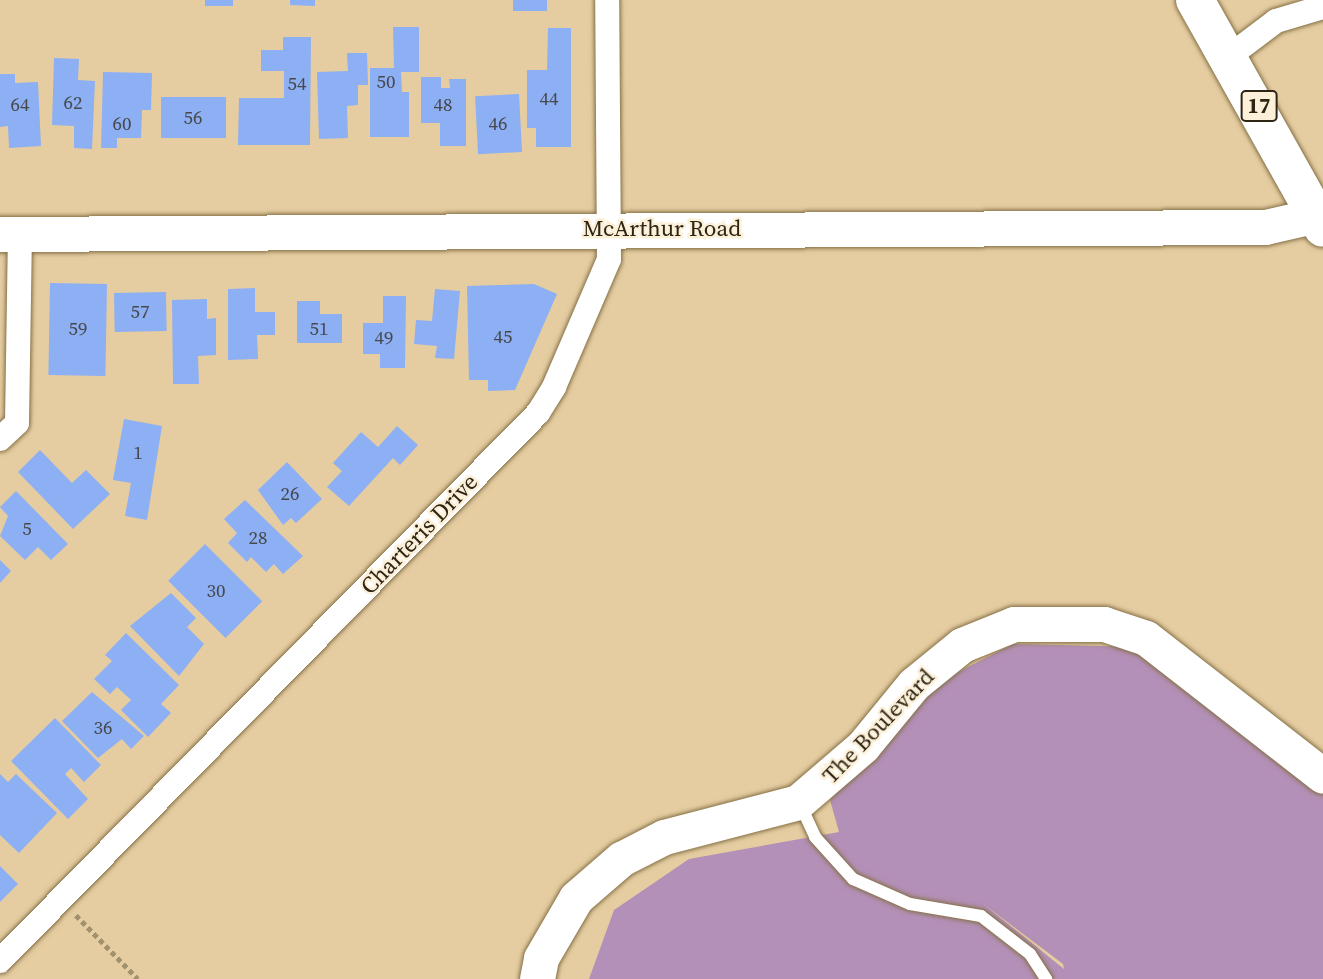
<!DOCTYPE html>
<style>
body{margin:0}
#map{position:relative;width:1323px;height:979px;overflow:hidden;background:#e5cda1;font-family:"Source Serif 4",serif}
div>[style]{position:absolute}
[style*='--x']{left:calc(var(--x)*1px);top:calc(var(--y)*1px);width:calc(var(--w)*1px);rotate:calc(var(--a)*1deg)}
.green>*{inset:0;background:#b390b7}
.building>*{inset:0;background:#8daff3;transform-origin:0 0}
.path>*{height:4.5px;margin-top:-2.25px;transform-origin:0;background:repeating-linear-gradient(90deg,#a3916e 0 5px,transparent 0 8.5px)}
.roads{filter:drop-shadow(0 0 2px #857046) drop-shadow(0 0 2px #857046)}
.lane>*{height:12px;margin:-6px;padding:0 6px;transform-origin:6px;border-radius:6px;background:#fff}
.street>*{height:24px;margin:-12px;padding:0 12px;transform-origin:12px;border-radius:12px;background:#fff}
.secondary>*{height:35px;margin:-17.5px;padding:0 17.5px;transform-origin:17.5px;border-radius:17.5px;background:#fff}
.primary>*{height:38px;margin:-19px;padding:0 19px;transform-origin:19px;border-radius:19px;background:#fff}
span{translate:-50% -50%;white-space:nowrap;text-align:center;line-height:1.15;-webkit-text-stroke:5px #fcf0d9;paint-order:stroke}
.number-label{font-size:19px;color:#46484c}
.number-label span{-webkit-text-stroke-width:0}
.shield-label span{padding:2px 5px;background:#fcf0d9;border:2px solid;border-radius:5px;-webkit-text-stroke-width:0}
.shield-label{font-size:21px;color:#2e2514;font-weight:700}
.street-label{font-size:23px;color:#2e2514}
</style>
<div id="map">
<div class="green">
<i style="clip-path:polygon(evenodd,1013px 644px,1141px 647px,1323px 792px,1323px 979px,589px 979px,614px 910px,689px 859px,839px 832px,830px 800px,923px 690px,1013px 644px,982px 903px,1063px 964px,1064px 969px,982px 903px)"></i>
</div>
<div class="building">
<i style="left:205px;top:0;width:28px;height:6px"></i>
<i style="clip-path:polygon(290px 0,315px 0,315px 6px,290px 5px)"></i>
<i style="left:513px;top:0;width:34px;height:11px"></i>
<i style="clip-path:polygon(393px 27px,419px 27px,419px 72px,401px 72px,402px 92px,409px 92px,409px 137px,370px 137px,370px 68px,394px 68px)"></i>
<i style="clip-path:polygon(548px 28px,571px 28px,571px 147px,536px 147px,536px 128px,527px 128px,527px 70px,547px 70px)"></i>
<i style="clip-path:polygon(283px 37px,311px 37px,310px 145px,238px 145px,239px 98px,284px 98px,284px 71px,261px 71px,261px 50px,283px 50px)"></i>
<i style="clip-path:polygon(347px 53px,367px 53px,368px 85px,358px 85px,358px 105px,347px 106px,348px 138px,319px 139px,317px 72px,348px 71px)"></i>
<i style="clip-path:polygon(54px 58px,79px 59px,78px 80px,95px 81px,92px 149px,74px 148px,74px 126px,52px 125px)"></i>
<i style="clip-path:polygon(103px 72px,152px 73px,151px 110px,142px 110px,141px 138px,117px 138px,117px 148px,101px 148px)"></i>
<i style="clip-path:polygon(0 74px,15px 74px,15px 83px,38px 82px,41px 146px,9px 148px,8px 126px,0 127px)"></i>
<i style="clip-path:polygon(421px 77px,441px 77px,441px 88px,450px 88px,449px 79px,466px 79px,466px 146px,440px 146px,440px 123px,421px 123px)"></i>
<i style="left:519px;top:94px;width:58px;height:44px;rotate:87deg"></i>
<i style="left:161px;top:97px;width:65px;height:41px"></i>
<i style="left:50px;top:283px;width:57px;height:92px;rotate:1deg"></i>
<i style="clip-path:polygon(534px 284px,557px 294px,515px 390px,488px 391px,488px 380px,469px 380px,467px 286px)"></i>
<i style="clip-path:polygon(255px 288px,255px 312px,275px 312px,275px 335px,257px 335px,258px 359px,228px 360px,228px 289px)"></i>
<i style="clip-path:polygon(435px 289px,460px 291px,454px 359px,435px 358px,437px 346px,414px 344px,416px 320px,432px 321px)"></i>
<i style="left:166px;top:292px;width:39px;height:52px;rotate:89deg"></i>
<i style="clip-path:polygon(383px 296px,406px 296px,405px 368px,380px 368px,380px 354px,363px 354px,363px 323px,383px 323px)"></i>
<i style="clip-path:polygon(207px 299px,207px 319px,216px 318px,216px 355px,198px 356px,199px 384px,173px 384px,172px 300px)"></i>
<i style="clip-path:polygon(297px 301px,320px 301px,320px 314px,342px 314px,342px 343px,297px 343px)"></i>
<i style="clip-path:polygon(124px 419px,162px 426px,147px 520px,125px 516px,131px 483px,113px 480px)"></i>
<i style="clip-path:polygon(397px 426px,418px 445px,400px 465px,393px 458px,349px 506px,327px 487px,342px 471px,333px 463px,361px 432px,378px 447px)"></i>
<i style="clip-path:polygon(40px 450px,72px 483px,86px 470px,110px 494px,73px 529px,18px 472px)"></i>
<i style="clip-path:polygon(287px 462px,322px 499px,296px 523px,291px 518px,283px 525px,258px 490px)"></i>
<i style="clip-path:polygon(16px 491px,68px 544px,51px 560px,38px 547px,25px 560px,0 536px,8px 516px,0 507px)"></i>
<i style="clip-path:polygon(245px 500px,303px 556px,283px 574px,274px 564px,266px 572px,251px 557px,247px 562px,228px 543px,237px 533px,224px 519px)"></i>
<i style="left:205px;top:544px;width:81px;height:52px;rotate:45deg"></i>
<i style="clip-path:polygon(0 560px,11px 571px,0 583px)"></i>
<i style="clip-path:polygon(171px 593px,196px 618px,187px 627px,204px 644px,179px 676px,130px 626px)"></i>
<i style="clip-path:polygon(126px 633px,179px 685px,161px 704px,171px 713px,148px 737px,121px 710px,131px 700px,117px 687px,110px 694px,94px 679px,112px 661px,105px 655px)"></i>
<i style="clip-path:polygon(92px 692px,144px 736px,131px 749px,122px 739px,98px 758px,62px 721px)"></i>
<i style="clip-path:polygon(55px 718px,101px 765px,84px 782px,71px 768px,65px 774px,88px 799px,68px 819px,11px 761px)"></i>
<i style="clip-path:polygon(0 774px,8px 782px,16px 774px,57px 813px,19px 853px,0 835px)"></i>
<i style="clip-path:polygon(0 866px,18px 884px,0 902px)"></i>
</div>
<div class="path">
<i style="--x:76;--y:915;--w:89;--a:45.9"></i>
</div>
<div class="roads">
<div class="lane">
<i style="--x:799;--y:802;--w:38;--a:65"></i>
<i style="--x:815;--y:837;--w:57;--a:47.9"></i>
<i style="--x:853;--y:879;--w:62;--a:23.7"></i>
<i style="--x:910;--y:904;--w:72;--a:9.6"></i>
<i style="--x:981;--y:916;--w:62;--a:37.8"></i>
<i style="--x:1030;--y:954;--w:30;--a:57"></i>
</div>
<div class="street">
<i style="--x:1231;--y:55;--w:56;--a:-37.1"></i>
<i style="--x:1276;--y:21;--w:49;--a:-16.6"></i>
<i style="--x:0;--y:439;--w:23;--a:-43"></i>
<i style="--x:17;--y:423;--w:188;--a:-89.1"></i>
<i style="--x:0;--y:961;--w:768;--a:-45.53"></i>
<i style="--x:538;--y:413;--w:31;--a:-58"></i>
<i style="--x:554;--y:387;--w:139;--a:-66.7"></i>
<i style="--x:609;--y:259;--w:259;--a:-90.4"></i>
</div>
<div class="secondary">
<i style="--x:0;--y:234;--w:1265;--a:-0.32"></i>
<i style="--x:1265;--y:227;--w:54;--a:-12.8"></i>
<i style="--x:537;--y:979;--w:21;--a:-79"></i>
<i style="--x:541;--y:958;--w:69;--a:-59.7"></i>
<i style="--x:576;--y:898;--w:60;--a:-40.9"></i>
<i style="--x:621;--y:859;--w:48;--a:-27.1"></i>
<i style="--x:664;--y:837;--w:138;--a:-14.6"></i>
<i style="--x:798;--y:802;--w:86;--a:-40.7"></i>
<i style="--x:863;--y:746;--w:80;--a:-50.6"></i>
<i style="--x:914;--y:684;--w:62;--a:-39.1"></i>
<i style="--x:962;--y:645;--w:56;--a:-22"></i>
<i style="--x:1014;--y:624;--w:90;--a:0"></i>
<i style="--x:1104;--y:624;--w:44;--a:18.4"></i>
<i style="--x:1146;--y:638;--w:224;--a:37.9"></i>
</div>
<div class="primary">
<i style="--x:1195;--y:0;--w:261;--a:60.7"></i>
</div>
</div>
<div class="number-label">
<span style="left:386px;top:82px">50</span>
<span style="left:297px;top:84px">54</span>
<span style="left:549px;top:99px">44</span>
<span style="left:73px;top:103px">62</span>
<span style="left:20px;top:105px">64</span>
<span style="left:443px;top:105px">48</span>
<span style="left:193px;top:118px">56</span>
<span style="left:122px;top:124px">60</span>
<span style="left:498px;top:124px">46</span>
<span style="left:140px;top:312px">57</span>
<span style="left:78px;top:329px">59</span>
<span style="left:319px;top:329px">51</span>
<span style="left:503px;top:337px">45</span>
<span style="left:384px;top:338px">49</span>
<span style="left:138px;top:453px">1</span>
<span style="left:290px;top:494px">26</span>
<span style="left:27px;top:529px">5</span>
<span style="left:258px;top:538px">28</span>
<span style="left:216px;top:591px">30</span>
<span style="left:103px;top:728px">36</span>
</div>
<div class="shield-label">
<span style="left:1259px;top:106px">17</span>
</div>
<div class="street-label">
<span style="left:662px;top:228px">McArthur Road</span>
<span style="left:419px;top:534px;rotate:-46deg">Charteris Drive</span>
<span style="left:878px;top:726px;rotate:-46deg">The Boulevard</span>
</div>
</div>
